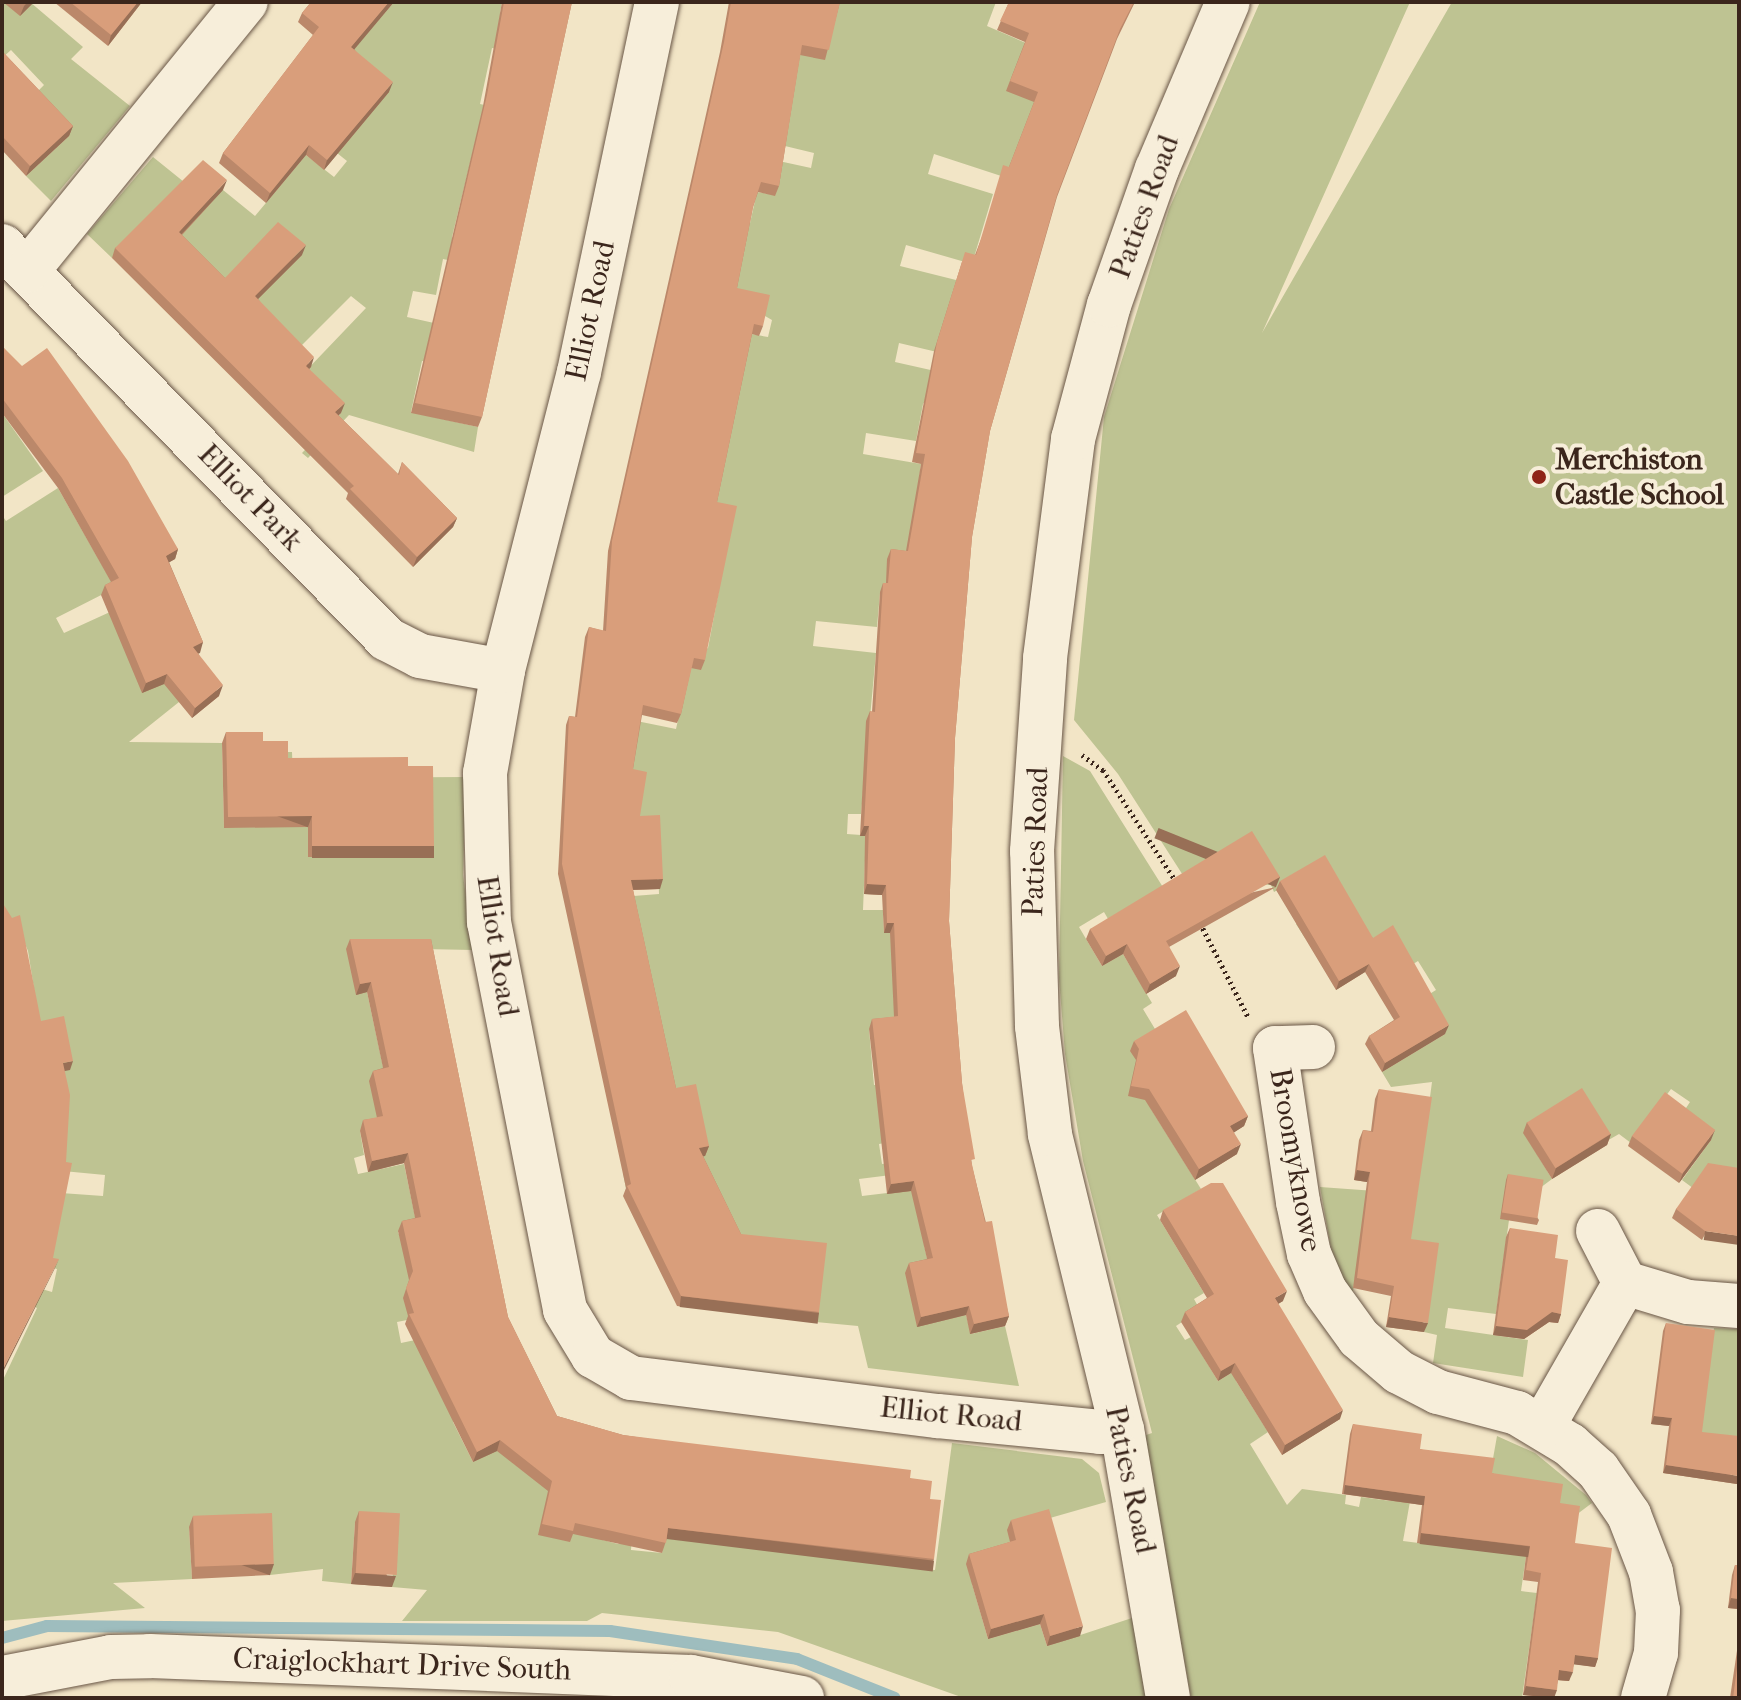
<!DOCTYPE html>
<style>
body{margin:0}
#map{position:relative;width:1741px;height:1700px;overflow:hidden;background:#f2e5c6;font-family:"IM FELL French Canon",serif}
div>[style]{position:absolute}
[style*='--x']{left:calc(var(--x)*1px);top:calc(var(--y)*1px);width:calc(var(--w)*1px);rotate:calc(var(--a)*1deg)}
.green>*{inset:0;background:#bec392}
.stream>*{height:12px;margin:-6px;padding:0 6px;transform-origin:6px;border-radius:6px;background:#9ebdbe}
.path>*{height:5px;margin-top:-2.5px;transform-origin:0;background:repeating-linear-gradient(90deg,#3b261c 0 2px,transparent 0 6px)}
.roads{filter:drop-shadow(0 0 2px #695646) drop-shadow(0 0 2px #695646)}
.minor>*{height:44px;margin:-22px;padding:0 22px;transform-origin:22px;border-radius:22px;background:#f7eeda}
.wall>*{inset:0;background:#bb886a}
.shaded-wall>*{inset:0;background:#986f56;transform-origin:0 0}
.building>*{inset:0;background:#d99e7b;transform-origin:0 0}
.dots>*{width:22px;height:22px;translate:-50% -50%;box-sizing:border-box;border:4px solid #f7eeda;border-radius:50%}
span{translate:-50% -50%;white-space:nowrap;text-align:center;line-height:1.15;-webkit-text-stroke:8px #f7eeda;paint-order:stroke}
.street-label{font-size:30px;color:#3b261c}
.poi-label{font-size:30px;color:#3b261c;font-weight:700}
.left{translate:0 -50%;text-align:left}
.frame{position:absolute;inset:0;border:4px solid #3b261c;pointer-events:none}
</style>
<div id="map">
<div class="green">
<i style="clip-path:polygon(2px 2px,30px 2px,83px 47px,71px 59px,130px 106px,51px 201px,26px 176px,69px 136px,32px 97px,44px 85px,11px 50px,2px 58px)"></i>
<i style="clip-path:polygon(394px 2px,502px 2px,500px 13px,532px 20px,525px 54px,492px 48px,480px 104px,544px 118px,505px 150px,475px 143px,452px 237px,480px 267px,443px 259px,436px 295px,413px 291px,407px 317px,461px 329px,453px 367px,422px 361px,411px 412px,478px 427px,474px 452px,349px 415px,308px 458px,302px 453px,341px 413px,302px 375px,366px 308px,351px 296px,296px 351px,221px 288px,152px 218px,112px 258px,87px 234px,153px 157px,184px 182px,223px 190px,255px 216px,306px 155px,334px 177px,347px 161px,317px 137px,348px 56px)"></i>
<i style="clip-path:polygon(799px 2px,996px 2px,987px 26px,1028px 44px,1034px 102px,1032px 186px,934px 154px,928px 174px,993px 194px,972px 264px,906px 245px,900px 266px,968px 283px,937px 352px,899px 343px,895px 362px,944px 373px,923px 404px,916px 441px,866px 433px,863px 454px,921px 464px,905px 595px,880px 593px,877px 627px,816px 621px,813px 646px,876px 653px,861px 814px,848px 814px,847px 834px,889px 837px,865px 860px,863px 910px,883px 910px,884px 933px,891px 933px,895px 1026px,869px 1029px,874px 1085px,958px 1078px,907px 1139px,879px 1144px,882px 1164px,897px 1162px,899px 1174px,859px 1179px,862px 1196px,971px 1183px,924px 1245px,929px 1267px,918px 1326px,966px 1315px,971px 1334px,1005px 1326px,1019px 1386px,868px 1368px,858px 1326px,816px 1322px,823px 1253px,761px 1246px,627px 1194px,623px 1173px,636px 1106px,608px 898px,659px 894px,657px 825px,594px 827px,629px 779px,607px 715px,676px 729px,684px 693px,650px 685px,708px 648px,719px 590px,669px 503px,741px 332px,768px 337px,772px 320px,733px 298px,717px 216px,750px 223px,757px 192px,775px 195px,765px 158px,811px 168px,814px 153px,785px 146px)"></i>
<i style="clip-path:polygon(1260px 2px,1410px 2px,1262px 333px,1452px 2px,1739px 2px,1739px 1177px,1732px 1217px,1682px 1180px,1711px 1140px,1680px 1117px,1690px 1102px,1671px 1089px,1631px 1143px,1619px 1134px,1605px 1142px,1524px 1133px,1552px 1179px,1500px 1218px,1509px 1220px,1496px 1314px,1448px 1308px,1445px 1328px,1528px 1340px,1523px 1377px,1433px 1363px,1437px 1335px,1424px 1332px,1435px 1253px,1363px 1225px,1353px 1291px,1346px 1290px,1332px 1255px,1320px 1187px,1417px 1194px,1432px 1082px,1391px 1087px,1382px 1072px,1445px 1034px,1423px 998px,1436px 990px,1418px 961px,1410px 966px,1369px 947px,1348px 912px,1305px 938px,1296px 924px,1341px 897px,1322px 864px,1274px 892px,1271px 885px,1186px 880px,1118px 774px,1074px 720px,1104px 417px,1169px 209px)"></i>
<i style="clip-path:polygon(2px 413px,43px 471px,2px 497px)"></i>
<i style="clip-path:polygon(58px 488px,115px 588px,56px 618px,64px 633px,145px 596px,155px 672px,194px 690px,129px 742px,222px 743px,224px 828px,284px 752px,292px 752px,293px 778px,466px 777px,463px 875px,473px 950px,372px 948px,367px 992px,395px 1123px,360px 1131px,364px 1155px,354px 1158px,358px 1174px,404px 1164px,417px 1226px,398px 1232px,432px 1315px,397px 1322px,401px 1343px,439px 1335px,480px 1409px,453px 1422px,473px 1462px,543px 1428px,513px 1463px,526px 1473px,545px 1449px,574px 1522px,599px 1539px,618px 1544px,632px 1534px,631px 1550px,662px 1553px,664px 1538px,846px 1560px,850px 1529px,879px 1533px,876px 1563px,935px 1570px,952px 1443px,1082px 1459px,1099px 1473px,1106px 1502px,1008px 1530px,1012px 1550px,972px 1584px,988px 1639px,1040px 1624px,1047px 1646px,1135px 1617px,1148px 1698px,964px 1698px,778px 1632px,602px 1613px,587px 1621px,402px 1621px,427px 1590px,392px 1587px,396px 1525px,355px 1522px,351px 1584px,322px 1581px,323px 1569px,270px 1575px,268px 1524px,189px 1527px,192px 1579px,113px 1583px,145px 1608px,2px 1621px,2px 1382px,37px 1308px,21px 1300px,28px 1285px,52px 1292px,57px 1269px,32px 1263px,47px 1192px,103px 1196px,105px 1175px,63px 1171px,28px 951px,17px 924px,2px 930px,2px 515px,6px 521px)"></i>
<i style="clip-path:polygon(1063px 756px,1090px 771px,1166px 892px,1111px 924px,1104px 912px,1079px 927px,1102px 966px,1123px 954px,1152px 1003px,1143px 1009px,1158px 1034px,1151px 1109px,1201px 1189px,1157px 1215px,1204px 1293px,1194px 1299px,1200px 1310px,1176px 1326px,1185px 1340px,1191px 1337px,1218px 1381px,1236px 1370px,1236px 1381px,1268px 1432px,1250px 1444px,1287px 1505px,1302px 1489px,1346px 1495px,1345px 1504px,1359px 1507px,1361px 1497px,1391px 1501px,1415px 1473px,1403px 1541px,1466px 1549px,1486px 1498px,1497px 1436px,1535px 1453px,1586px 1495px,1592px 1503px,1576px 1515px,1533px 1509px,1521px 1591px,1537px 1593px,1522px 1698px,1191px 1698px,1143px 1436px,1152px 1433px,1083px 1161px,1065px 1054px,1059px 978px)"></i>
<i style="clip-path:polygon(1714px 1328px,1739px 1329px,1739px 1445px,1699px 1440px)"></i>
</div>
<div class="stream">
<i style="--x:2;--y:1638;--w:47;--a:-14.9"></i>
<i style="--x:47;--y:1626;--w:563;--a:0.51"></i>
<i style="--x:610;--y:1631;--w:189;--a:8.5"></i>
<i style="--x:797;--y:1659;--w:105;--a:21.7"></i>
</div>
<div class="path">
<i style="--x:1082;--y:755;--w:26;--a:36"></i>
<i style="--x:1103;--y:770;--w:135;--a:56.8"></i>
<i style="--x:1200;--y:923;--w:106;--a:62.9"></i>
</div>
<div class="roads">
<div class="minor">
<i style="--x:657;--y:2;--w:378;--a:101.9"></i>
<i style="--x:579;--y:372;--w:309;--a:104.3"></i>
<i style="--x:503;--y:671;--w:104;--a:100"></i>
<i style="--x:485;--y:773;--w:149;--a:88.5"></i>
<i style="--x:489;--y:922;--w:395;--a:78.9"></i>
<i style="--x:565;--y:1310;--w:54;--a:58.7"></i>
<i style="--x:593;--y:1356;--w:44;--a:30.1"></i>
<i style="--x:631;--y:1378;--w:309;--a:7.1"></i>
<i style="--x:938;--y:1416;--w:163;--a:5.6"></i>
<i style="--x:1100;--y:1432;--w:22;--a:-5"></i>
<i style="--x:2;--y:246;--w:550;--a:45.59"></i>
<i style="--x:387;--y:639;--w:37;--a:27"></i>
<i style="--x:420;--y:656;--w:84;--a:10.2"></i>
<i style="--x:27;--y:271;--w:347;--a:-50.9"></i>
<i style="--x:1313;--y:1047;--w:38;--a:178"></i>
<i style="--x:1275;--y:1048;--w:156;--a:81.5"></i>
<i style="--x:1298;--y:1202;--w:53;--a:78.1"></i>
<i style="--x:1309;--y:1254;--w:40;--a:66.6"></i>
<i style="--x:1325;--y:1291;--w:58;--a:54.1"></i>
<i style="--x:1359;--y:1338;--w:52;--a:40.4"></i>
<i style="--x:1399;--y:1372;--w:44;--a:27.1"></i>
<i style="--x:1438;--y:1392;--w:82;--a:14.9"></i>
<i style="--x:1517;--y:1413;--w:62;--a:31.1"></i>
<i style="--x:1570;--y:1445;--w:38;--a:42"></i>
<i style="--x:1598;--y:1470;--w:55;--a:55.4"></i>
<i style="--x:1629;--y:1515;--w:61;--a:68.9"></i>
<i style="--x:1651;--y:1572;--w:39;--a:80"></i>
<i style="--x:1658;--y:1610;--w:43;--a:92.7"></i>
<i style="--x:1656;--y:1653;--w:47;--a:106.1"></i>
<i style="--x:1598;--y:1231;--w:59;--a:62.6"></i>
<i style="--x:1543;--y:1426;--w:165;--a:-60.2"></i>
<i style="--x:1625;--y:1283;--w:66;--a:16.8"></i>
<i style="--x:1688;--y:1302;--w:51;--a:4.5"></i>
<i style="--x:2;--y:1678;--w:111;--a:-10.9"></i>
<i style="--x:111;--y:1657;--w:39;--a:-1"></i>
<i style="--x:150;--y:1656;--w:541;--a:2.22"></i>
<i style="--x:691;--y:1677;--w:113;--a:10.7"></i>
<i style="--x:1168;--y:1698;--w:272;--a:-99.7"></i>
<i style="--x:1122;--y:1430;--w:305;--a:-103.7"></i>
<i style="--x:1050;--y:1134;--w:109;--a:-96.9"></i>
<i style="--x:1037;--y:1026;--w:175;--a:-91.6"></i>
<i style="--x:1032;--y:851;--w:193;--a:-86.1"></i>
<i style="--x:1045;--y:658;--w:221;--a:-82.7"></i>
<i style="--x:1073;--y:439;--w:139;--a:-75"></i>
<i style="--x:1109;--y:305;--w:144;--a:-70.6"></i>
<i style="--x:1157;--y:169;--w:181;--a:-67"></i>
</div>
</div>
<div class="wall">
<i style="clip-path:polygon(3px 2px,34px 2px,20px 16px)"></i>
<i style="clip-path:polygon(54px 2px,142px 2px,108px 46px)"></i>
<i style="clip-path:polygon(311px 2px,394px 2px,354px 49px,389px 92px,324px 170px,306px 155px,266px 203px,219px 163px,223px 153px,313px 35px,298px 22px,302px 13px)"></i>
<i style="clip-path:polygon(502px 2px,572px 2px,482px 417px,478px 427px,411px 413px,483px 106px)"></i>
<i style="clip-path:polygon(729px 2px,840px 2px,825px 60px,800px 55px,779px 186px,775px 196px,758px 192px,753px 207px,737px 288px,763px 326px,759px 336px,752px 334px,717px 502px,705px 660px,701px 670px,691px 668px,681px 714px,677px 723px,642px 715px,633px 769px,640px 816px,660px 889px,633px 890px,676px 1088px,709px 1146px,705px 1156px,703px 1156px,741px 1234px,819px 1312px,816px 1322px,677px 1306px,623px 1196px,626px 1188px,558px 874px,566px 725px,569px 716px,575px 717px,585px 637px,589px 627px,603px 631px,608px 551px,720px 52px)"></i>
<i style="clip-path:polygon(1009px 2px,1135px 2px,1117px 39px,1057px 197px,990px 431px,972px 537px,955px 738px,949px 921px,962px 1083px,972px 1166px,1009px 1316px,1005px 1326px,970px 1334px,966px 1315px,917px 1327px,905px 1273px,909px 1263px,927px 1259px,911px 1191px,887px 1194px,869px 1029px,872px 1019px,894px 1017px,890px 933px,884px 933px,882px 895px,864px 894px,865px 836px,860px 836px,866px 721px,870px 711px,872px 712px,880px 592px,883px 583px,886px 583px,887px 559px,891px 549px,906px 551px,921px 464px,912px 462px,934px 351px,962px 262px,975px 255px,1034px 102px,1006px 91px,1025px 42px,997px 30px)"></i>
<i style="clip-path:polygon(2px 51px,73px 126px,69px 136px,26px 176px,2px 150px)"></i>
<i style="clip-path:polygon(223px 190px,182px 235px,225px 278px,302px 255px,258px 299px,311px 367px,309px 369px,341px 413px,338px 415px,398px 474px,402px 462px,457px 518px,453px 527px,413px 567px,346px 499px,348px 493px,112px 258px,115px 248px)"></i>
<i style="clip-path:polygon(2px 346px,178px 549px,175px 559px,169px 562px,203px 642px,198px 653px,219px 696px,192px 718px,164px 684px,142px 693px,101px 595px,105px 585px,111px 582px,58px 488px,2px 413px)"></i>
<i style="clip-path:polygon(226px 732px,263px 741px,288px 758px,408px 766px,430px 857px,308px 857px,308px 827px,224px 828px,222px 743px)"></i>
<i style="clip-path:polygon(1280px 881px,1373px 938px,1445px 1034px,1382px 1072px,1365px 1044px,1369px 1036px,1394px 1020px,1365px 972px,1336px 990px,1276px 890px)"></i>
<i style="clip-path:polygon(1276px 887px,1169px 947px,1176px 976px,1146px 994px,1123px 954px,1102px 966px,1086px 939px,1090px 929px)"></i>
<i style="clip-path:polygon(350px 939px,431px 939px,508px 1317px,557px 1416px,623px 1435px,910px 1478px,930px 1499px,934px 1559px,930px 1569px,667px 1538px,662px 1553px,573px 1534px,570px 1542px,538px 1535px,548px 1491px,497px 1451px,473px 1462px,405px 1324px,408px 1316px,403px 1298px,409px 1280px,398px 1231px,402px 1221px,415px 1218px,404px 1163px,368px 1172px,360px 1131px,363px 1120px,377px 1118px,369px 1081px,373px 1071px,383px 1068px,367px 992px,356px 995px,346px 949px)"></i>
<i style="clip-path:polygon(1134px 1041px,1248px 1116px,1244px 1126px,1234px 1132px,1237px 1154px,1195px 1180px,1145px 1100px,1128px 1096px,1136px 1060px,1130px 1051px)"></i>
<i style="clip-path:polygon(1379px 1089px,1411px 1239px,1424px 1332px,1386px 1327px,1391px 1296px,1353px 1288px,1367px 1182px,1354px 1180px,1359px 1140px,1363px 1130px,1371px 1131px,1375px 1099px)"></i>
<i style="clip-path:polygon(1527px 1122px,1611px 1134px,1607px 1145px,1552px 1179px,1523px 1133px)"></i>
<i style="clip-path:polygon(1632px 1136px,1711px 1140px,1679px 1183px,1628px 1146px)"></i>
<i style="clip-path:polygon(1739px 1168px,1702px 1240px,1672px 1218px,1676px 1209px)"></i>
<i style="clip-path:polygon(1508px 1174px,1539px 1220px,1537px 1225px,1500px 1219px,1506px 1180px)"></i>
<i style="clip-path:polygon(1163px 1210px,1283px 1301px,1278px 1304px,1340px 1419px,1282px 1455px,1231px 1373px,1218px 1381px,1181px 1322px,1185px 1312px,1207px 1298px,1160px 1220px)"></i>
<i style="clip-path:polygon(1510px 1228px,1555px 1258px,1561px 1314px,1558px 1323px,1549px 1322px,1524px 1339px,1493px 1335px,1506px 1237px)"></i>
<i style="clip-path:polygon(1666px 1323px,1702px 1432px,1737px 1484px,1663px 1473px,1669px 1426px,1651px 1424px,1663px 1331px)"></i>
<i style="clip-path:polygon(1353px 1424px,1420px 1449px,1492px 1473px,1560px 1503px,1575px 1543px,1598px 1658px,1595px 1667px,1574px 1664px,1569px 1681px,1558px 1680px,1554px 1698px,1523px 1695px,1538px 1582px,1523px 1580px,1526px 1556px,1417px 1543px,1422px 1505px,1342px 1494px,1350px 1434px)"></i>
<i style="clip-path:polygon(359px 1511px,392px 1587px,351px 1584px,355px 1522px)"></i>
<i style="clip-path:polygon(193px 1516px,270px 1575px,192px 1579px,189px 1527px)"></i>
<i style="clip-path:polygon(1011px 1520px,1080px 1636px,1047px 1646px,1040px 1624px,988px 1639px,966px 1564px,969px 1554px,1010px 1542px,1007px 1530px)"></i>
<i style="clip-path:polygon(1735px 1565px,1739px 1609px,1728px 1608px,1732px 1575px)"></i>
<i style="clip-path:polygon(1739px 1637px,1739px 1698px,1730px 1698px)"></i>
</div>
<div class="shaded-wall">
<i style="clip-path:polygon(28px 2px,34px 2px,20px 16px,24px 6px)"></i>
<i style="clip-path:polygon(138px 2px,142px 2px,108px 46px,111px 35px)"></i>
<i style="clip-path:polygon(389px 2px,394px 2px,348px 57px,351px 47px)"></i>
<i style="clip-path:polygon(393px 82px,389px 92px,324px 170px,327px 160px)"></i>
<i style="clip-path:polygon(73px 126px,69px 136px,26px 176px,30px 166px)"></i>
<i style="clip-path:polygon(309px 145px,306px 155px,266px 203px,270px 193px)"></i>
<i style="clip-path:polygon(227px 180px,223px 190px,175px 241px,179px 232px)"></i>
<i style="clip-path:polygon(306px 245px,302px 255px,251px 306px,255px 296px)"></i>
<i style="clip-path:polygon(314px 357px,311px 367px,302px 376px,306px 366px)"></i>
<i style="clip-path:polygon(345px 403px,341px 413px,332px 422px,335px 412px)"></i>
<i style="clip-path:polygon(457px 518px,453px 527px,413px 567px,417px 557px)"></i>
<i style="clip-path:polygon(178px 549px,175px 559px,163px 566px,166px 556px)"></i>
<i style="clip-path:polygon(203px 642px,200px 653px,190px 657px,193px 647px)"></i>
<i style="clip-path:polygon(167px 674px,164px 684px,142px 693px,146px 683px)"></i>
<i style="clip-path:polygon(223px 685px,219px 696px,192px 718px,195px 708px)"></i>
<i style="left:312px;top:816px;width:12px;height:84px;rotate:110deg"></i>
<i style="clip-path:polygon(864px 826px,869px 826px,865px 836px,860px 836px)"></i>
<i style="left:312px;top:846px;width:122px;height:12px"></i>
<i style="left:1280px;top:877px;width:11px;height:131px;rotate:112deg"></i>
<i style="clip-path:polygon(663px 879px,660px 889px,627px 890px,631px 880px)"></i>
<i style="clip-path:polygon(867px 884px,886px 885px,882px 895px,864px 894px)"></i>
<i style="clip-path:polygon(887px 923px,894px 923px,890px 933px,884px 933px)"></i>
<i style="clip-path:polygon(1127px 944px,1123px 954px,1102px 966px,1106px 956px)"></i>
<i style="clip-path:polygon(1369px 964px,1365px 972px,1336px 990px,1339px 981px)"></i>
<i style="clip-path:polygon(1180px 966px,1176px 976px,1146px 994px,1150px 984px)"></i>
<i style="clip-path:polygon(371px 982px,367px 992px,356px 995px,360px 984px)"></i>
<i style="clip-path:polygon(1449px 1025px,1445px 1034px,1382px 1072px,1385px 1063px)"></i>
<i style="clip-path:polygon(73px 1061px,70px 1070px,60px 1072px,63px 1063px)"></i>
<i style="clip-path:polygon(1248px 1116px,1244px 1126px,1227px 1137px,1230px 1126px)"></i>
<i style="clip-path:polygon(1715px 1130px,1711px 1140px,1679px 1183px,1683px 1173px)"></i>
<i style="clip-path:polygon(1611px 1134px,1607px 1145px,1552px 1179px,1556px 1168px)"></i>
<i style="clip-path:polygon(1241px 1144px,1237px 1154px,1195px 1180px,1199px 1169px)"></i>
<i style="clip-path:polygon(709px 1146px,705px 1156px,696px 1158px,699px 1148px)"></i>
<i style="clip-path:polygon(408px 1153px,404px 1163px,368px 1172px,372px 1161px)"></i>
<i style="clip-path:polygon(1357px 1170px,1370px 1172px,1367px 1182px,1354px 1180px)"></i>
<i style="clip-path:polygon(914px 1181px,911px 1191px,887px 1194px,891px 1184px)"></i>
<i style="left:1705px;top:1231px;width:34px;height:9px;rotate:8deg"></i>
<i style="clip-path:polygon(59px 1259px,55px 1268px,2px 1374px,2px 1371px)"></i>
<i style="clip-path:polygon(1287px 1291px,1283px 1301px,1271px 1308px,1275px 1298px)"></i>
<i style="left:681px;top:1296px;width:139px;height:11px;rotate:7deg"></i>
<i style="clip-path:polygon(969px 1306px,966px 1315px,917px 1327px,921px 1317px)"></i>
<i style="clip-path:polygon(1552px 1312px,1561px 1314px,1558px 1323px,1549px 1322px,1524px 1339px,1493px 1335px,1496px 1326px)"></i>
<i style="clip-path:polygon(1009px 1316px,1005px 1326px,970px 1334px,974px 1324px)"></i>
<i style="clip-path:polygon(1389px 1317px,1428px 1323px,1424px 1332px,1386px 1327px)"></i>
<i style="clip-path:polygon(1235px 1363px,1231px 1373px,1218px 1381px,1221px 1371px)"></i>
<i style="clip-path:polygon(1343px 1410px,1340px 1419px,1282px 1455px,1285px 1445px)"></i>
<i style="clip-path:polygon(1654px 1416px,1672px 1418px,1669px 1426px,1651px 1424px)"></i>
<i style="clip-path:polygon(500px 1440px,497px 1451px,473px 1462px,477px 1452px)"></i>
<i style="clip-path:polygon(1666px 1465px,1739px 1476px,1739px 1479px,1737px 1484px,1663px 1473px)"></i>
<i style="left:1345px;top:1485px;width:81px;height:9px;rotate:8deg"></i>
<i style="left:668px;top:1528px;width:268px;height:11px;rotate:7deg"></i>
<i style="left:1421px;top:1533px;width:110px;height:11px;rotate:7deg"></i>
<i style="left:274px;top:1564px;width:12px;height:78px;rotate:110deg"></i>
<i style="clip-path:polygon(355px 1573px,396px 1576px,392px 1587px,351px 1584px)"></i>
<i style="clip-path:polygon(1731px 1598px,1739px 1599px,1739px 1609px,1728px 1608px)"></i>
<i style="clip-path:polygon(1044px 1614px,1040px 1624px,988px 1639px,991px 1629px)"></i>
<i style="clip-path:polygon(1083px 1626px,1080px 1636px,1047px 1646px,1050px 1636px)"></i>
<i style="clip-path:polygon(1575px 1655px,1598px 1658px,1595px 1667px,1571px 1664px)"></i>
<i style="clip-path:polygon(1559px 1670px,1573px 1672px,1569px 1681px,1556px 1680px)"></i>
<i style="clip-path:polygon(1526px 1686px,1557px 1690px,1554px 1698px,1523px 1695px)"></i>
</div>
<div class="building">
<i style="clip-path:polygon(70px 2px,138px 2px,111px 35px)"></i>
<i style="clip-path:polygon(311px 2px,389px 2px,351px 47px,393px 82px,327px 160px,309px 145px,270px 193px,223px 153px,319px 27px,302px 13px)"></i>
<i style="clip-path:polygon(504px 2px,572px 2px,482px 417px,415px 403px,487px 95px)"></i>
<i style="clip-path:polygon(731px 2px,840px 2px,829px 50px,802px 45px,779px 186px,761px 182px,753px 207px,737px 288px,770px 295px,763px 326px,754px 324px,717px 502px,737px 506px,705px 660px,694px 658px,681px 714px,643px 705px,633px 769px,647px 772px,640px 816px,660px 815px,663px 879px,631px 880px,676px 1088px,696px 1084px,709px 1146px,699px 1148px,741px 1234px,827px 1243px,819px 1312px,681px 1296px,627px 1186px,631px 1184px,562px 864px,569px 716px,577px 717px,589px 627px,606px 631px,612px 541px,724px 42px)"></i>
<i style="clip-path:polygon(1009px 2px,1134px 2px,1120px 29px,1057px 195px,990px 431px,972px 537px,955px 738px,949px 921px,962px 1083px,975px 1159px,971px 1160px,985px 1222px,992px 1221px,1009px 1316px,974px 1324px,969px 1306px,921px 1317px,909px 1263px,933px 1258px,914px 1181px,891px 1184px,872px 1019px,898px 1016px,894px 923px,887px 923px,886px 885px,867px 884px,869px 826px,864px 826px,870px 711px,875px 712px,883px 583px,888px 583px,891px 549px,908px 551px,925px 454px,916px 453px,937px 342px,965px 252px,976px 255px,1003px 165px,1009px 167px,1038px 92px,1010px 81px,1029px 33px,1000px 21px)"></i>
<i style="clip-path:polygon(2px 51px,73px 126px,30px 166px,2px 136px)"></i>
<i style="clip-path:polygon(203px 160px,227px 180px,179px 232px,225px 278px,278px 222px,306px 245px,255px 296px,314px 357px,306px 366px,345px 403px,335px 412px,399px 475px,402px 462px,457px 518px,417px 557px,350px 489px,354px 486px,115px 248px)"></i>
<i style="clip-path:polygon(2px 346px,22px 366px,47px 348px,128px 461px,178px 549px,166px 556px,203px 642px,193px 647px,223px 685px,195px 708px,167px 674px,146px 683px,105px 585px,119px 578px,62px 478px,2px 398px)"></i>
<i style="clip-path:polygon(226px 732px,263px 732px,263px 741px,288px 741px,288px 758px,408px 757px,408px 766px,433px 766px,434px 846px,312px 846px,312px 816px,228px 817px)"></i>
<i style="clip-path:polygon(1252px 831px,1280px 877px,1166px 941px,1180px 966px,1150px 984px,1127px 944px,1106px 956px,1090px 929px)"></i>
<i style="clip-path:polygon(1325px 855px,1373px 938px,1393px 925px,1449px 1025px,1385px 1063px,1369px 1036px,1400px 1017px,1369px 964px,1339px 981px,1280px 881px)"></i>
<i style="clip-path:polygon(2px 902px,12px 918px,20px 915px,41px 1021px,64px 1016px,73px 1061px,63px 1063px,70px 1095px,66px 1162px,72px 1163px,53px 1258px,59px 1259px,2px 1371px)"></i>
<i style="clip-path:polygon(350px 939px,431px 939px,508px 1317px,557px 1416px,623px 1435px,911px 1470px,910px 1478px,932px 1481px,930px 1499px,941px 1500px,934px 1559px,668px 1528px,666px 1543px,575px 1523px,573px 1531px,542px 1524px,552px 1481px,500px 1440px,477px 1452px,409px 1314px,414px 1313px,406px 1288px,413px 1271px,402px 1221px,421px 1217px,408px 1153px,372px 1161px,363px 1120px,383px 1116px,373px 1071px,389px 1067px,371px 982px,360px 984px)"></i>
<i style="clip-path:polygon(1186px 1010px,1248px 1116px,1230px 1126px,1241px 1144px,1199px 1169px,1149px 1089px,1131px 1086px,1139px 1049px,1134px 1041px)"></i>
<i style="left:1582px;top:1088px;width:54px;height:65px;rotate:58deg"></i>
<i style="clip-path:polygon(1379px 1089px,1432px 1097px,1411px 1239px,1439px 1243px,1428px 1323px,1389px 1317px,1394px 1286px,1357px 1278px,1370px 1172px,1357px 1170px,1363px 1130px,1373px 1132px)"></i>
<i style="left:1665px;top:1092px;width:63px;height:55px;rotate:37deg"></i>
<i style="clip-path:polygon(1708px 1163px,1739px 1168px,1739px 1236px,1705px 1231px,1676px 1209px)"></i>
<i style="left:1508px;top:1174px;width:36px;height:39px;rotate:9deg"></i>
<i style="clip-path:polygon(1211px 1183px,1223px 1183px,1287px 1291px,1275px 1298px,1343px 1410px,1285px 1445px,1235px 1363px,1221px 1371px,1185px 1312px,1214px 1294px,1163px 1210px)"></i>
<i style="clip-path:polygon(1510px 1228px,1558px 1235px,1555px 1258px,1568px 1260px,1561px 1314px,1552px 1312px,1527px 1330px,1496px 1326px)"></i>
<i style="clip-path:polygon(1666px 1323px,1715px 1330px,1702px 1432px,1739px 1436px,1739px 1476px,1666px 1465px,1672px 1418px,1654px 1416px)"></i>
<i style="clip-path:polygon(1353px 1424px,1422px 1434px,1420px 1449px,1495px 1458px,1492px 1473px,1563px 1484px,1560px 1503px,1580px 1506px,1575px 1543px,1612px 1548px,1598px 1658px,1575px 1655px,1573px 1672px,1559px 1670px,1557px 1690px,1526px 1686px,1541px 1573px,1526px 1570px,1530px 1546px,1421px 1533px,1425px 1496px,1345px 1485px)"></i>
<i style="clip-path:polygon(1049px 1509px,1083px 1626px,1050px 1636px,1044px 1614px,991px 1629px,969px 1554px,1016px 1540px,1011px 1520px)"></i>
<i style="left:359px;top:1511px;width:41px;height:62px;rotate:3deg"></i>
<i style="left:272px;top:1513px;width:51px;height:79px;rotate:88deg"></i>
<i style="clip-path:polygon(1735px 1565px,1739px 1565px,1739px 1599px,1731px 1598px)"></i>
<i style="clip-path:polygon(1739px 1653px,1739px 1698px,1733px 1698px)"></i>
</div>
<div class="dots">
<i style="left:1539px;top:477px;background:#8f2418"></i>
</div>
<div class="street-label">
<span style="left:1145px;top:207px;rotate:-70deg">Paties Road</span>
<span style="left:591px;top:311px;rotate:-78deg">Elliot Road</span>
<span style="left:250px;top:498px;rotate:46deg">Elliot Park</span>
<span style="left:1036px;top:842px;rotate:-88deg">Paties Road</span>
<span style="left:497px;top:946px;rotate:81deg">Elliot Road</span>
<span style="left:1295px;top:1160px;rotate:80deg">Broomyknowe</span>
<span style="left:951px;top:1415px;rotate:6deg">Elliot Road</span>
<span style="left:1130px;top:1480px;rotate:78deg">Paties Road</span>
<span style="left:402px;top:1665px;rotate:2deg">Craiglockhart Drive South</span>
</div>
<div class="poi-label">
<span class="left" style="left:1555px;top:477px">Merchiston<br>Castle School</span>
</div>
<div class="frame"></div>
</div>
